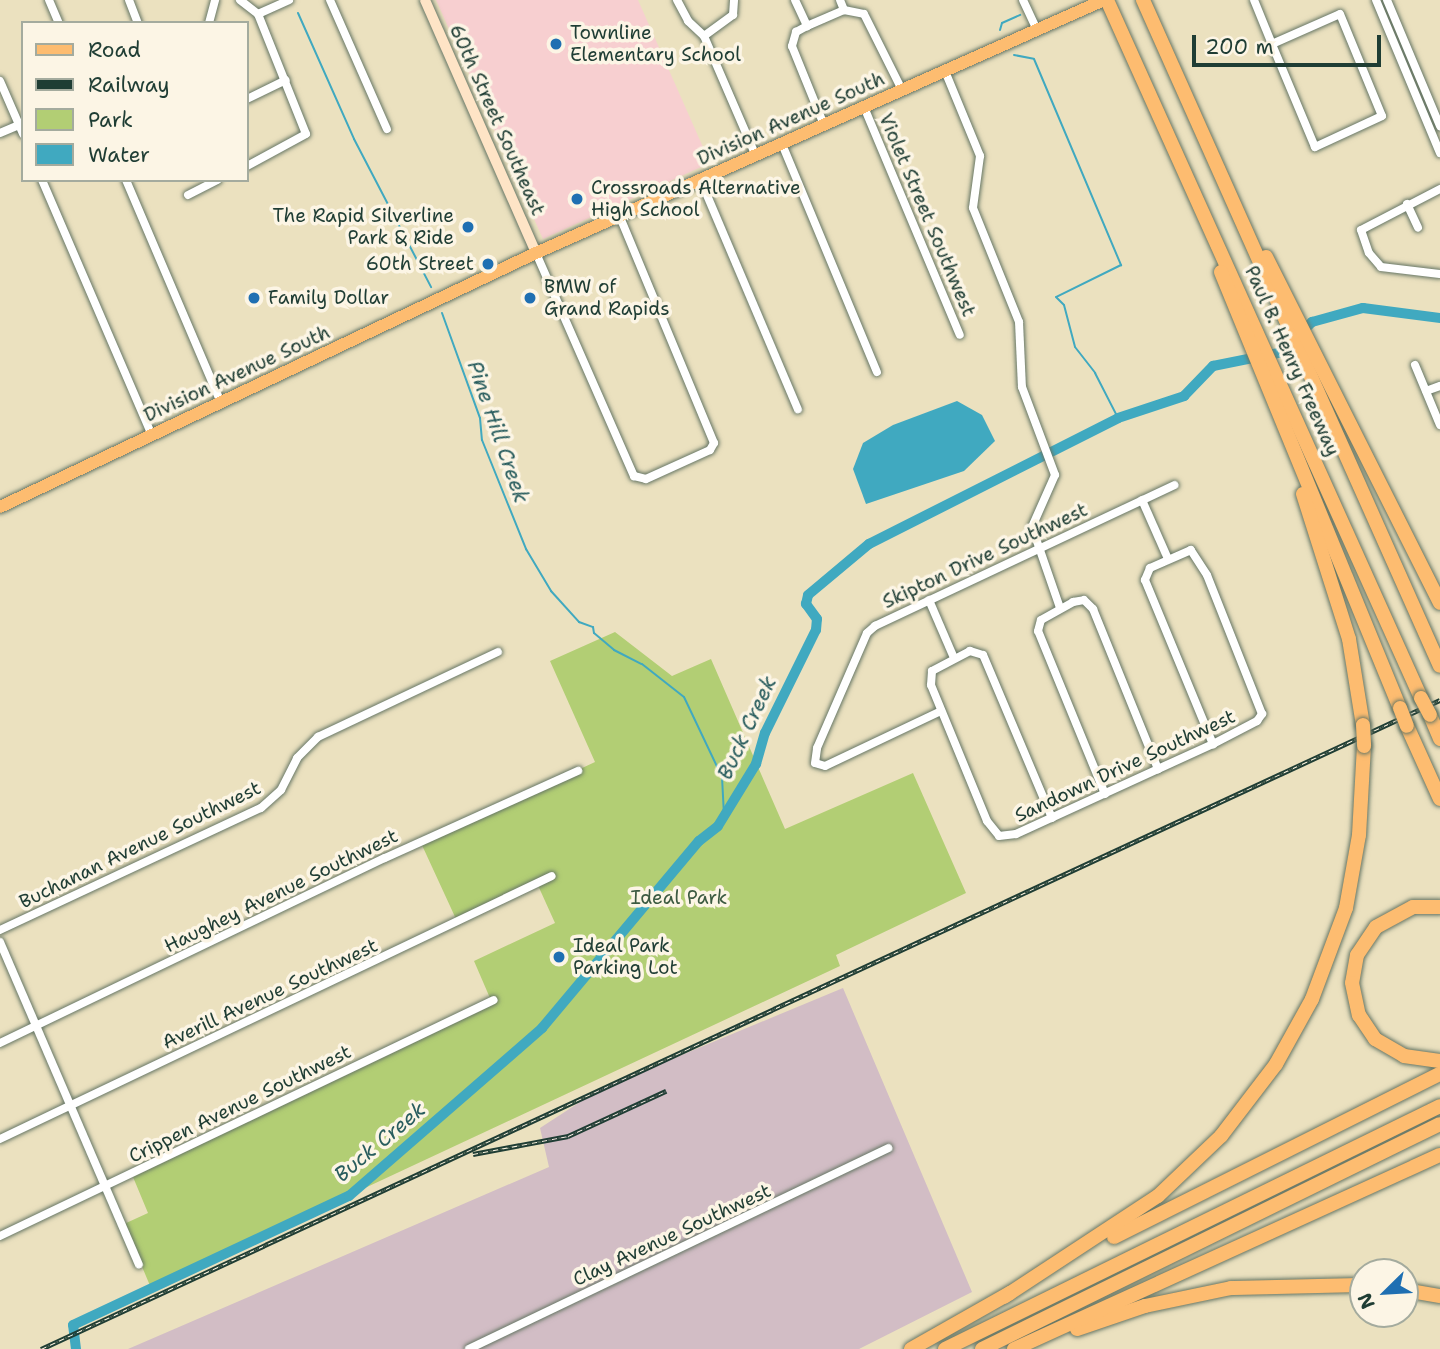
<!DOCTYPE html>
<style>
body{margin:0}
#map{position:relative;width:1440px;height:1349px;overflow:hidden;background:#ebe1bf;font-family:"Shantell Sans",sans-serif}
div>[style]{position:absolute}
[style*='--x']{left:calc(var(--x)*1px);top:calc(var(--y)*1px);width:calc(var(--w)*1px);rotate:calc(var(--a)*1deg)}
.built>*{inset:0;background:#f7cfd0}
.industrial>*{inset:0;background:#d2bdc5}
.green>*{inset:0;background:#b2ce74}
.water>*{inset:0;background:#40a9c0}
.stream>*{height:2px;margin:-1px;padding:0 1px;transform-origin:1px;border-radius:1px;background:#40a9c0}
.river>*{height:10px;margin:-5px;padding:0 5px;transform-origin:5px;border-radius:5px;background:#40a9c0}
.roads{filter:drop-shadow(0 0 2px #667665) drop-shadow(0 0 2px #667665)}
.minor>*{height:8px;margin:-4px;padding:0 4px;transform-origin:4px;border-radius:4px;background:#fff}
.secondary>*{height:10px;margin:-5px;padding:0 5px;transform-origin:5px;border-radius:5px;background:#fee4c6}
.primary>*{height:12px;margin:-6px;padding:0 6px;transform-origin:6px;border-radius:6px;background:#fdbc70}
.motorway>*{height:14px;margin:-7px;padding:0 7px;transform-origin:7px;border-radius:7px;background:#fdbc70}
.rail>*{height:4.5px;margin-top:-2.25px;transform-origin:0;background:repeating-linear-gradient(90deg,#fcf5e5 0 5px,#1f3d34 0 10px);box-sizing:border-box;border-block:2px solid #1f3d34}
.bridges{filter:drop-shadow(0 0 2px #667665) drop-shadow(0 0 2px #667665)}
.motorway-bridge>*{height:14px;margin:-7px;padding:0 7px;transform-origin:7px;border-radius:7px;background:#fdbc70}
.dots>*{width:19px;height:19px;translate:-50% -50%;box-sizing:border-box;border:4px solid #fcf5e5;border-radius:50%}
span{translate:-50% -50%;white-space:nowrap;text-align:center;line-height:1.15;-webkit-text-stroke:7px #fcf5e5;paint-order:stroke}
.poi-label{font-size:19px;color:#1f3d34}
.left{translate:0 -50%;text-align:left}
.right{translate:-100% -50%;text-align:right}
.street-label{font-size:19px;color:#1f3d34}
.park-label{font-size:19px;color:#3c5a41}
.water-label{font-size:21px;color:#295d5e;font-style:italic}
.legend{position:absolute;left:21px;top:21px;width:228px;height:161px;box-sizing:border-box;background:#fcf5e5;border:2px solid #a4ab9e;margin:0;padding:9px 12px;list-style:none;font-size:21px;color:#1f3d34}
.legend li{display:flex;align-items:center;gap:14px;height:35px}
.legend b{width:35px;border:2px solid #a4ab9e}
.north{position:absolute;left:1349px;top:1258px;width:70px;height:70px;box-sizing:border-box;background:#fcf5e5;border:2px solid #a4ab9e;border-radius:50%;rotate:246deg;font-size:19px;font-weight:700;line-height:28px;text-align:center;color:#1f3d34}
.north::after{content:'';display:block;margin:auto;width:24px;height:32px;background:#1f6fb2;clip-path:polygon(50% 0,100% 100%,50% 72%,0 100%)}
.scale{position:absolute;left:1192px;top:35px;width:189px;height:32px;box-sizing:border-box;border:4px solid #1f3d34;border-top:0;padding-left:9px;font-size:21px;line-height:24px;white-space:nowrap;color:#1f3d34;-webkit-text-stroke:5px #fcf5e5;paint-order:stroke}
</style>
<div id="map">
<div class="built">
<i style="clip-path:polygon(436px 0,638px 0,710px 163px,543px 239px)"></i>
</div>
<div class="industrial">
<i style="clip-path:polygon(843px 988px,972px 1292px,859px 1349px,128px 1349px,549px 1167px,540px 1128px,600px 1089px)"></i>
</div>
<div class="green">
<i style="clip-path:polygon(615px 632px,672px 676px,711px 659px,785px 829px,913px 773px,966px 893px,836px 955px,840px 966px,151px 1288px,124px 1224px,148px 1213px,133px 1177px,493px 1005px,474px 961px,555px 923px,536px 881px,456px 919px,421px 843px,595px 762px,550px 661px)"></i>
</div>
<div class="water">
<i style="clip-path:polygon(957px 401px,982px 415px,995px 441px,964px 471px,866px 504px,853px 469px,863px 443px,893px 425px)"></i>
</div>
<div class="stream">
<i style="--x:298;--y:13;--w:138;--a:66"></i>
<i style="--x:354;--y:139;--w:167;--a:62.5"></i>
<i style="--x:1000;--y:30;--w:7;--a:-74"></i>
<i style="--x:1002;--y:23;--w:20;--a:-24"></i>
<i style="--x:1014;--y:55;--w:20;--a:11"></i>
<i style="--x:1034;--y:59;--w:224;--a:67.1"></i>
<i style="--x:1121;--y:265;--w:72;--a:153.8"></i>
<i style="--x:1056;--y:297;--w:11;--a:45"></i>
<i style="--x:1064;--y:305;--w:43;--a:75.3"></i>
<i style="--x:1075;--y:347;--w:33;--a:52"></i>
<i style="--x:1095;--y:373;--w:51;--a:62.9"></i>
<i style="--x:442;--y:313;--w:112;--a:70.1"></i>
<i style="--x:480;--y:418;--w:22;--a:85"></i>
<i style="--x:482;--y:440;--w:118;--a:68"></i>
<i style="--x:526;--y:549;--w:49;--a:59.2"></i>
<i style="--x:551;--y:591;--w:42;--a:47.9"></i>
<i style="--x:579;--y:622;--w:15;--a:20"></i>
<i style="--x:593;--y:627;--w:6;--a:81"></i>
<i style="--x:594;--y:633;--w:26;--a:40"></i>
<i style="--x:614;--y:650;--w:31;--a:27"></i>
<i style="--x:642;--y:664;--w:53;--a:38.2"></i>
<i style="--x:684;--y:697;--w:89;--a:64.6"></i>
<i style="--x:722;--y:777;--w:35;--a:87"></i>
</div>
<div class="river">
<i style="--x:76;--y:1349;--w:24;--a:-97"></i>
<i style="--x:73;--y:1325;--w:305;--a:-25.1"></i>
<i style="--x:349;--y:1196;--w:256;--a:-41"></i>
<i style="--x:542;--y:1028;--w:244;--a:-50"></i>
<i style="--x:699;--y:841;--w:24;--a:-38"></i>
<i style="--x:718;--y:826;--w:73;--a:-58.5"></i>
<i style="--x:756;--y:764;--w:32;--a:-74"></i>
<i style="--x:765;--y:733;--w:115;--a:-63.7"></i>
<i style="--x:816;--y:630;--w:11;--a:-85"></i>
<i style="--x:817;--y:619;--w:19;--a:-126"></i>
<i style="--x:806;--y:604;--w:9;--a:-77"></i>
<i style="--x:808;--y:595;--w:80;--a:-39.9"></i>
<i style="--x:869;--y:544;--w:279;--a:-26.8"></i>
<i style="--x:1118;--y:418;--w:70;--a:-18.4"></i>
<i style="--x:1184;--y:396;--w:42;--a:-46"></i>
<i style="--x:1213;--y:366;--w:71;--a:-11.3"></i>
<i style="--x:1283;--y:352;--w:42;--a:-46"></i>
<i style="--x:1312;--y:322;--w:53;--a:-15.4"></i>
<i style="--x:1363;--y:308;--w:78;--a:7.4"></i>
</div>
<div class="roads">
<div class="minor">
<i style="--x:49;--y:0;--w:25;--a:67"></i>
<i style="--x:129;--y:0;--w:25;--a:69"></i>
<i style="--x:240;--y:0;--w:23;--a:38"></i>
<i style="--x:258;--y:14;--w:129;--a:68.2"></i>
<i style="--x:306;--y:134;--w:67;--a:151.5"></i>
<i style="--x:330;--y:0;--w:141;--a:66.2"></i>
<i style="--x:677;--y:0;--w:24;--a:62"></i>
<i style="--x:688;--y:21;--w:22;--a:43"></i>
<i style="--x:704;--y:36;--w:131;--a:66.6"></i>
<i style="--x:795;--y:0;--w:29;--a:65"></i>
<i style="--x:840;--y:0;--w:11;--a:68"></i>
<i style="--x:1023;--y:0;--w:33;--a:65"></i>
<i style="--x:1254;--y:0;--w:48;--a:67.8"></i>
<i style="--x:1376;--y:0;--w:166;--a:67.3"></i>
<i style="--x:1387;--y:0;--w:137;--a:67.2"></i>
<i style="--x:258;--y:14;--w:34;--a:-24"></i>
<i style="--x:1340;--y:14;--w:110;--a:67.6"></i>
<i style="--x:1382;--y:116;--w:74;--a:155.2"></i>
<i style="--x:1315;--y:147;--w:112;--a:-112.7"></i>
<i style="--x:1272;--y:44;--w:74;--a:-23.8"></i>
<i style="--x:209;--y:23;--w:24;--a:-75"></i>
<i style="--x:704;--y:36;--w:36;--a:-36"></i>
<i style="--x:733;--y:15;--w:15;--a:-86"></i>
<i style="--x:945;--y:71;--w:92;--a:67.6"></i>
<i style="--x:980;--y:156;--w:52;--a:97.7"></i>
<i style="--x:973;--y:208;--w:123;--a:68"></i>
<i style="--x:1019;--y:322;--w:65;--a:87.4"></i>
<i style="--x:1022;--y:387;--w:94;--a:69.4"></i>
<i style="--x:1055;--y:475;--w:57;--a:113.9"></i>
<i style="--x:1032;--y:527;--w:86;--a:70.9"></i>
<i style="--x:0;--y:81;--w:58;--a:66.5"></i>
<i style="--x:247;--y:99;--w:43;--a:-26"></i>
<i style="--x:864;--y:107;--w:247;--a:67.2"></i>
<i style="--x:824;--y:125;--w:85;--a:-112.1"></i>
<i style="--x:792;--y:46;--w:15;--a:-74"></i>
<i style="--x:796;--y:32;--w:13;--a:-29"></i>
<i style="--x:807;--y:26;--w:40;--a:-23.4"></i>
<i style="--x:844;--y:10;--w:20;--a:11"></i>
<i style="--x:864;--y:14;--w:85;--a:63.4"></i>
<i style="--x:0;--y:133;--w:25;--a:-23"></i>
<i style="--x:782;--y:144;--w:247;--a:67.4"></i>
<i style="--x:42;--y:180;--w:279;--a:66.7"></i>
<i style="--x:126;--y:180;--w:242;--a:66.9"></i>
<i style="--x:701;--y:181;--w:248;--a:67"></i>
<i style="--x:1440;--y:189;--w:89;--a:152.6"></i>
<i style="--x:1361;--y:230;--w:24;--a:71"></i>
<i style="--x:1369;--y:253;--w:18;--a:49"></i>
<i style="--x:1381;--y:267;--w:59;--a:6.8"></i>
<i style="--x:188;--y:195;--w:33;--a:-27"></i>
<i style="--x:1407;--y:204;--w:26;--a:65"></i>
<i style="--x:536;--y:253;--w:244;--a:66.3"></i>
<i style="--x:634;--y:476;--w:12;--a:14"></i>
<i style="--x:646;--y:479;--w:70;--a:-24.4"></i>
<i style="--x:710;--y:450;--w:8;--a:-60"></i>
<i style="--x:714;--y:443;--w:245;--a:-112.6"></i>
<i style="--x:1415;--y:365;--w:65;--a:67.4"></i>
<i style="--x:1426;--y:391;--w:15;--a:-20"></i>
<i style="--x:1142;--y:500;--w:64;--a:66.2"></i>
<i style="--x:929;--y:600;--w:63;--a:66.7"></i>
<i style="--x:941;--y:711;--w:128;--a:154.6"></i>
<i style="--x:825;--y:766;--w:10;--a:-163"></i>
<i style="--x:815;--y:763;--w:15;--a:-82"></i>
<i style="--x:817;--y:748;--w:125;--a:-66.5"></i>
<i style="--x:867;--y:633;--w:11;--a:-41"></i>
<i style="--x:875;--y:626;--w:331;--a:-25.2"></i>
<i style="--x:1105;--y:794;--w:176;--a:-112.3"></i>
<i style="--x:1038;--y:631;--w:11;--a:-75"></i>
<i style="--x:1041;--y:620;--w:37;--a:-29"></i>
<i style="--x:1073;--y:602;--w:11;--a:-10"></i>
<i style="--x:1084;--y:600;--w:13;--a:45"></i>
<i style="--x:1093;--y:609;--w:173;--a:67.9"></i>
<i style="--x:1052;--y:818;--w:177;--a:-112.9"></i>
<i style="--x:983;--y:655;--w:14;--a:-163"></i>
<i style="--x:970;--y:651;--w:43;--a:152.2"></i>
<i style="--x:932;--y:671;--w:14;--a:94"></i>
<i style="--x:931;--y:685;--w:147;--a:67.6"></i>
<i style="--x:987;--y:821;--w:19;--a:51"></i>
<i style="--x:999;--y:836;--w:17;--a:-7"></i>
<i style="--x:1016;--y:834;--w:156;--a:-24.6"></i>
<i style="--x:1158;--y:769;--w:60;--a:-24.4"></i>
<i style="--x:1213;--y:744;--w:50;--a:-27.6"></i>
<i style="--x:1257;--y:721;--w:9;--a:-54"></i>
<i style="--x:1262;--y:714;--w:149;--a:-111.6"></i>
<i style="--x:1207;--y:575;--w:30;--a:-123"></i>
<i style="--x:1191;--y:550;--w:45;--a:156.3"></i>
<i style="--x:1150;--y:568;--w:13;--a:113"></i>
<i style="--x:1145;--y:580;--w:178;--a:67.5"></i>
<i style="--x:0;--y:930;--w:288;--a:-25.1"></i>
<i style="--x:261;--y:808;--w:27;--a:-42"></i>
<i style="--x:281;--y:790;--w:36;--a:-63"></i>
<i style="--x:297;--y:758;--w:30;--a:-45"></i>
<i style="--x:318;--y:737;--w:199;--a:-25.3"></i>
<i style="--x:0;--y:942;--w:351;--a:66.7"></i>
<i style="--x:0;--y:1043;--w:427;--a:-25.7"></i>
<i style="--x:385;--y:858;--w:212;--a:-24.3"></i>
<i style="--x:0;--y:1139;--w:611;--a:-25.48"></i>
<i style="--x:0;--y:1236;--w:547;--a:-25.54"></i>
<i style="--x:469;--y:1349;--w:465;--a:-25.6"></i>
</div>
<div class="secondary">
<i style="--x:425;--y:0;--w:276;--a:66.3"></i>
</div>
<div class="primary">
<i style="--x:0;--y:507;--w:593;--a:-25.36"></i>
<i style="--x:536;--y:253;--w:622;--a:-24.01"></i>
</div>
<div class="motorway">
<i style="--x:1107;--y:0;--w:765;--a:65.78"></i>
<i style="--x:1143;--y:0;--w:729;--a:65.97"></i>
<i style="--x:1266;--y:257;--w:387;--a:63.3"></i>
<i style="--x:1221;--y:272;--w:471;--a:67.7"></i>
<i style="--x:1303;--y:494;--w:152;--a:72.4"></i>
<i style="--x:1349;--y:639;--w:87;--a:80.8"></i>
<i style="--x:1430;--y:715;--w:26;--a:67"></i>
<i style="--x:1407;--y:726;--w:80;--a:65.7"></i>
<i style="--x:1440;--y:907;--w:27;--a:180"></i>
<i style="--x:1413;--y:907;--w:42;--a:151.6"></i>
<i style="--x:1376;--y:927;--w:34;--a:124"></i>
<i style="--x:1357;--y:955;--w:28;--a:100"></i>
<i style="--x:1352;--y:983;--w:33;--a:78"></i>
<i style="--x:1359;--y:1015;--w:29;--a:56"></i>
<i style="--x:1375;--y:1039;--w:34;--a:30"></i>
<i style="--x:1404;--y:1056;--w:36;--a:8"></i>
<i style="--x:1114;--y:1237;--w:364;--a:-26.6"></i>
<i style="--x:1405;--y:1290;--w:36;--a:10"></i>
<i style="--x:1004;--y:1297;--w:184;--a:-33.3"></i>
<i style="--x:1158;--y:1196;--w:87;--a:-43.6"></i>
<i style="--x:1221;--y:1136;--w:91;--a:-52.6"></i>
<i style="--x:1276;--y:1064;--w:74;--a:-61"></i>
<i style="--x:1312;--y:999;--w:97;--a:-69.5"></i>
<i style="--x:1346;--y:908;--w:74;--a:-79.9"></i>
<i style="--x:1359;--y:835;--w:89;--a:-86.8"></i>
<i style="--x:1077;--y:1329;--w:72;--a:-18.7"></i>
<i style="--x:1145;--y:1306;--w:88;--a:-11.8"></i>
<i style="--x:1231;--y:1288;--w:132;--a:-1.3"></i>
<i style="--x:911;--y:1349;--w:114;--a:-29.5"></i>
<i style="--x:945;--y:1349;--w:551;--a:-26.15"></i>
<i style="--x:982;--y:1349;--w:510;--a:-26.16"></i>
<i style="--x:1014;--y:1349;--w:468;--a:-24.5"></i>
</div>
</div>
<div class="rail">
<i style="--x:473;--y:1154;--w:97;--a:-10.7"></i>
<i style="--x:568;--y:1136;--w:108;--a:-24.7"></i>
<i style="--x:41;--y:1349;--w:1542;--a:-24.89"></i>
</div>
<div class="bridges">
<div class="motorway-bridge">
<i style="--x:1421;--y:698;--w:19;--a:62"></i>
<i style="--x:1400;--y:708;--w:19;--a:69"></i>
<i style="--x:1363;--y:725;--w:21;--a:87"></i>
</div>
</div>
<div class="dots">
<i style="left:556px;top:44px;background:#1f6fb2"></i>
<i style="left:577px;top:199px;background:#1f6fb2"></i>
<i style="left:468px;top:227px;background:#1f6fb2"></i>
<i style="left:488px;top:264px;background:#1f6fb2"></i>
<i style="left:254px;top:298px;background:#1f6fb2"></i>
<i style="left:530px;top:298px;background:#1f6fb2"></i>
<i style="left:559px;top:957px;background:#1f6fb2"></i>
</div>
<div class="poi-label">
<span class="left" style="left:570px;top:44px">Townline<br>Elementary School</span>
<span class="left" style="left:591px;top:199px">Crossroads Alternative<br>High School</span>
<span class="right" style="left:454px;top:227px">The Rapid Silverline<br>Park &amp; Ride</span>
<span class="right" style="left:474px;top:264px">60th Street</span>
<span class="left" style="left:544px;top:298px">BMW of<br>Grand Rapids</span>
<span class="left" style="left:268px;top:298px">Family Dollar</span>
<span class="left" style="left:573px;top:957px">Ideal Park<br>Parking Lot</span>
</div>
<div class="street-label">
<span style="left:791px;top:119px;rotate:-24deg">Division Avenue South</span>
<span style="left:497px;top:120px;rotate:66deg">60th Street Southeast</span>
<span style="left:927px;top:215px;rotate:67deg">Violet Street Southwest</span>
<span style="left:1292px;top:361px;rotate:66deg">Paul B. Henry Freeway</span>
<span style="left:237px;top:374px;rotate:-25deg">Division Avenue South</span>
<span style="left:985px;top:556px;rotate:-25deg">Skipton Drive Southwest</span>
<span style="left:1125px;top:766px;rotate:-25deg">Sandown Drive Southwest</span>
<span style="left:140px;top:845px;rotate:-26deg">Buchanan Avenue Southwest</span>
<span style="left:281px;top:891px;rotate:-26deg">Haughey Avenue Southwest</span>
<span style="left:270px;top:994px;rotate:-25deg">Averill Avenue Southwest</span>
<span style="left:240px;top:1104px;rotate:-26deg">Crippen Avenue Southwest</span>
<span style="left:672px;top:1235px;rotate:-25deg">Clay Avenue Southwest</span>
</div>
<div class="park-label">
<span style="left:679px;top:898px">Ideal Park</span>
</div>
<div class="water-label">
<span style="left:498px;top:432px;rotate:71deg">Pine Hill Creek</span>
<span style="left:747px;top:728px;rotate:-65deg">Buck Creek</span>
<span style="left:380px;top:1142px;rotate:-40deg">Buck Creek</span>
</div>
<ul class="legend">
<li><b style="height:9px;background:#fdbc70"></b>Road</li>
<li><b style="height:9px;background:#1f3d34"></b>Railway</li>
<li><b style="height:19px;background:#b2ce74"></b>Park</li>
<li><b style="height:19px;background:#40a9c0"></b>Water</li>
</ul>
<div class="north">N</div>
<div class="scale">200 m</div>
</div>
